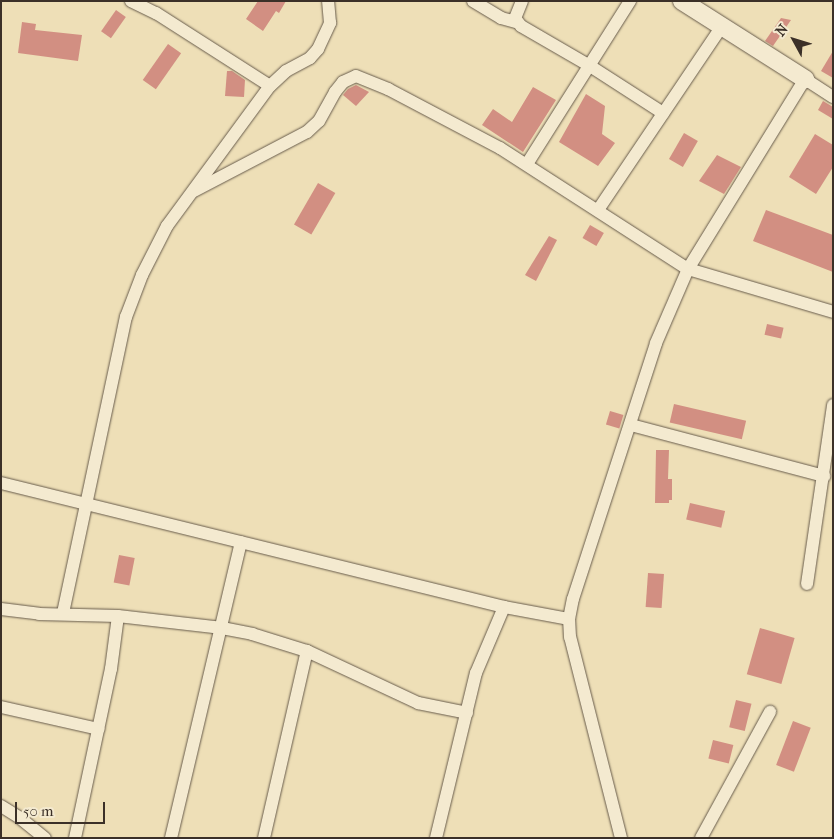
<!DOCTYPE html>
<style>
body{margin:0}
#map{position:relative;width:834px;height:839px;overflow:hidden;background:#eedfb7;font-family:"IM FELL French Canon",serif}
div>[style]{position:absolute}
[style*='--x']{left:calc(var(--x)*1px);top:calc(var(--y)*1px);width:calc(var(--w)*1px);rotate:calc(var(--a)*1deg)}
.building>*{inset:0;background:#d28f82;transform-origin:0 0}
.roads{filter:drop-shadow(0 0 1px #685c4c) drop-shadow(0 0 1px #685c4c)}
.street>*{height:12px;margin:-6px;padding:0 6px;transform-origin:6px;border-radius:6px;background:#f4ead0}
.secondary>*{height:18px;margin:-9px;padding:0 9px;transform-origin:9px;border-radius:9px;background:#f4ead0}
span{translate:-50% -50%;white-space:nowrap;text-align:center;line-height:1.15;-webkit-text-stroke:4px #f4ead0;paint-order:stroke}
.frame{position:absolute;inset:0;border:2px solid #3b3028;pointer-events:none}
.north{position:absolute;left:769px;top:15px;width:50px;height:50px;-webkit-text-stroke:4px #f4ead0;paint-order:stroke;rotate:309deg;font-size:14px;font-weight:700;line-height:20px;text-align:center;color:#3b3028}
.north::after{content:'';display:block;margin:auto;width:18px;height:22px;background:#3b3028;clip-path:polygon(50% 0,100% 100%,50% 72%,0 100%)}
.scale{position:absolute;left:15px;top:802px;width:90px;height:22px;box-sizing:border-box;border:2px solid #3b3028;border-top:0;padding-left:6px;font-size:15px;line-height:18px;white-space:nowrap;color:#3b3028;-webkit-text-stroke:4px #f4ead0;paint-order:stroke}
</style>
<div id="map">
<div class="building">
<i style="clip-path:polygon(258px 1px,286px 1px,279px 13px,276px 11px,263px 31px,246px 19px)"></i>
<i style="left:116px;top:10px;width:12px;height:26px;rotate:35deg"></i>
<i style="clip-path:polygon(781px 18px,791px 20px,773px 46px,765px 41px)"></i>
<i style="clip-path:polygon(22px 22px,36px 24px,35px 30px,82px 35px,78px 61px,18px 53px)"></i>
<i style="left:168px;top:44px;width:16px;height:44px;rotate:35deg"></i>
<i style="clip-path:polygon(833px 51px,833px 78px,821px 71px)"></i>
<i style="clip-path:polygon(227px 71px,232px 71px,245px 80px,244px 97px,225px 96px)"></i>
<i style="clip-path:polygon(356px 85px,369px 92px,356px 106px,343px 95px,348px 89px)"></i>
<i style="clip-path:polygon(533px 87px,556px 100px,523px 152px,482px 125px,493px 109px,512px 122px)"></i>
<i style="clip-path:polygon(586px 94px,605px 106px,602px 134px,615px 143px,598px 166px,559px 142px)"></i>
<i style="clip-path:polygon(823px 101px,833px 107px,833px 119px,818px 110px)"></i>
<i style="left:684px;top:133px;width:16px;height:30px;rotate:30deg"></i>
<i style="clip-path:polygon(815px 134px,833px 145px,833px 167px,816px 194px,789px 177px)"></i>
<i style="clip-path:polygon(717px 155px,741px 167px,724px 194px,699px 181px)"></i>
<i style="left:318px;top:183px;width:20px;height:48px;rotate:30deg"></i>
<i style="clip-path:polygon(766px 210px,833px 235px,833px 272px,753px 241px)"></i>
<i style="left:590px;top:225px;width:16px;height:15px;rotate:30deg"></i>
<i style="clip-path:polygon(549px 236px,557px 240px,536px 281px,525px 275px)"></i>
<i style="left:767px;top:324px;width:17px;height:11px;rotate:13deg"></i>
<i style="left:674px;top:404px;width:74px;height:19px;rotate:13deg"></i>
<i style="left:610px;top:411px;width:14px;height:14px;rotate:17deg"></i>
<i style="clip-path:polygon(656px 450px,669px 450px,668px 479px,672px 479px,672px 500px,669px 500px,669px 503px,655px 503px)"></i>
<i style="left:690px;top:503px;width:36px;height:17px;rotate:13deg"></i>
<i style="left:119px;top:555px;width:16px;height:28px;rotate:11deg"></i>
<i style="left:648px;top:573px;width:16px;height:34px;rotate:4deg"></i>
<i style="left:760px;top:628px;width:36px;height:48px;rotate:16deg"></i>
<i style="left:736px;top:700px;width:16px;height:28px;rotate:14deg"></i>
<i style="left:793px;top:721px;width:19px;height:47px;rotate:21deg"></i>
<i style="left:713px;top:740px;width:21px;height:19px;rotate:14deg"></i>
</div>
<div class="roads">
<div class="street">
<i style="--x:131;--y:1;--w:28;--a:26"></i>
<i style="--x:156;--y:13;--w:135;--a:32.6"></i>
<i style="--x:473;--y:1;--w:33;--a:31"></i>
<i style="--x:501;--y:18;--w:16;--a:15"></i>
<i style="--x:522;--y:1;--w:18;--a:112"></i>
<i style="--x:515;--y:18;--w:10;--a:53"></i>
<i style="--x:521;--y:26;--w:80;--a:30.1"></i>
<i style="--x:590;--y:66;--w:87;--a:32.8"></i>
<i style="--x:527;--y:164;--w:193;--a:-57.7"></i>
<i style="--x:194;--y:191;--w:127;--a:-27.6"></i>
<i style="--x:307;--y:132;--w:16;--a:-43"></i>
<i style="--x:319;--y:121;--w:33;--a:-61"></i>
<i style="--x:335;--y:92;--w:13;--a:-51"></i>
<i style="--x:343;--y:82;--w:14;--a:-25"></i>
<i style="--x:356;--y:76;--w:35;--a:22"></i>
<i style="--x:388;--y:89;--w:127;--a:27.8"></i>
<i style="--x:500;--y:148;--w:224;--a:32.8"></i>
<i style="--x:688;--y:269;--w:151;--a:16.5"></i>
<i style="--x:598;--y:210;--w:222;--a:-56"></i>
<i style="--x:631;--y:425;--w:200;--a:14.8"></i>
<i style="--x:1;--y:483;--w:518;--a:13.85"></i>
<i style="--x:504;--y:607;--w:66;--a:10.5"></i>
<i style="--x:807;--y:584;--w:181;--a:-81.7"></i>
<i style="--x:1;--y:609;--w:38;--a:7"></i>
<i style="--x:39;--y:614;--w:79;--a:1.5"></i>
<i style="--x:118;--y:616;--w:105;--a:6.6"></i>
<i style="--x:222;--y:628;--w:31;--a:11"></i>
<i style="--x:252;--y:634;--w:58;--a:17.2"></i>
<i style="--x:307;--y:651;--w:123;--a:25.1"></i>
<i style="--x:418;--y:703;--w:50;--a:11.5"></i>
<i style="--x:63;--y:613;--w:303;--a:-78"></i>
<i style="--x:126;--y:317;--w:45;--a:-69.1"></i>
<i style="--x:142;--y:275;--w:55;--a:-63"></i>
<i style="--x:167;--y:226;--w:174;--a:-53.7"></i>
<i style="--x:270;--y:86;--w:22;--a:-43"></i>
<i style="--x:286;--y:71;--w:27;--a:-28"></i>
<i style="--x:310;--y:58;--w:12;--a:-48"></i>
<i style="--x:318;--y:49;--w:29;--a:-65"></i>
<i style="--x:330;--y:23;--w:22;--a:-95"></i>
<i style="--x:1;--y:707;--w:100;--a:12.7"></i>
<i style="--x:1;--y:806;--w:22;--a:32"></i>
<i style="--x:20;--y:818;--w:32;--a:39"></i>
<i style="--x:75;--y:838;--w:173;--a:-78"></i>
<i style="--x:111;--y:669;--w:53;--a:-82.5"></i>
<i style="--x:171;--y:838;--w:304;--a:-76.7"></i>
<i style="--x:264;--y:838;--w:192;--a:-77.1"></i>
<i style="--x:436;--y:838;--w:170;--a:-76.4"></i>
<i style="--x:476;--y:673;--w:72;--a:-67"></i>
<i style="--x:621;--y:838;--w:207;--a:-104.2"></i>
<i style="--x:570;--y:637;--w:18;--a:-93"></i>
<i style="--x:569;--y:619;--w:20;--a:-79"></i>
<i style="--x:573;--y:599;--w:269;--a:-72"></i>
<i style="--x:656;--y:343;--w:81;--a:-66.6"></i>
<i style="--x:688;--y:269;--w:223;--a:-58.4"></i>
<i style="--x:805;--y:79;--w:33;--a:33"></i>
<i style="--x:701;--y:838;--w:144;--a:-61.3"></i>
</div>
<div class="secondary">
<i style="--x:682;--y:1;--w:146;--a:32.4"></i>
</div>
</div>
<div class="frame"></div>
<div class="north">N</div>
<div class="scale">50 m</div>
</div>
